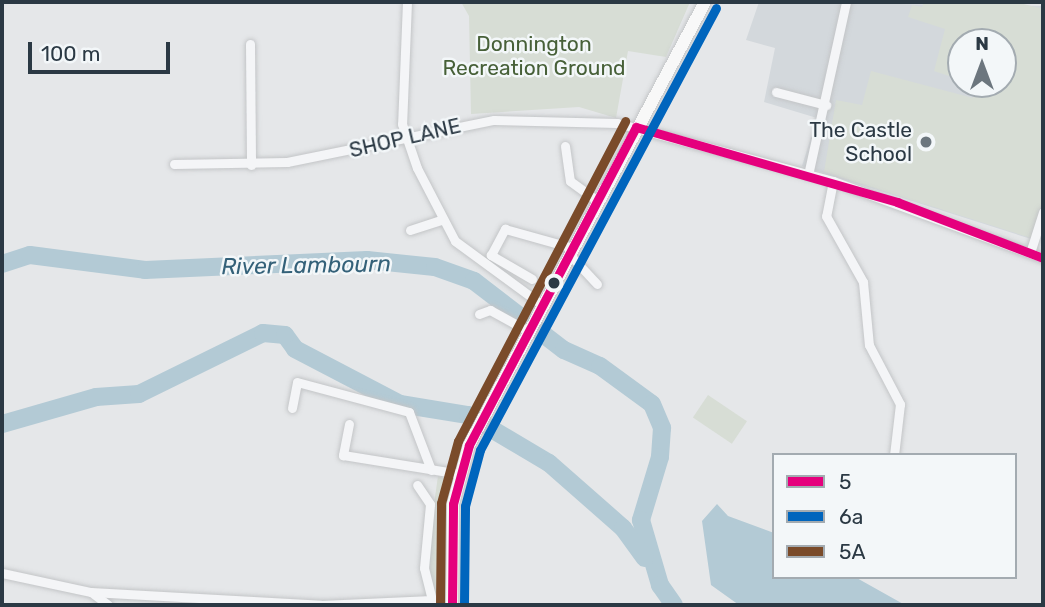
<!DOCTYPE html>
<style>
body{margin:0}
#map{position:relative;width:1045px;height:607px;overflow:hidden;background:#e5e7e9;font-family:Rubik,sans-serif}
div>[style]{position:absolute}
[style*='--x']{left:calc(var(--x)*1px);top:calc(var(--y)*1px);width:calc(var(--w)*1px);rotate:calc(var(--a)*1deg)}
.built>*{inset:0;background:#d3d8dc}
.green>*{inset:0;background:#d7ddd5;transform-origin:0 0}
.water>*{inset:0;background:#b3cad5}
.river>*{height:18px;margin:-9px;padding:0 9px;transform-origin:9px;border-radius:9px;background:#b3cad5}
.roads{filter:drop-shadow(0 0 2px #c3c5c7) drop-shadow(0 0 2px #c3c5c7)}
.minor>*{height:9px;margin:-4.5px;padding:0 4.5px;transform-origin:4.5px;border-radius:4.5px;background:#f4f5f7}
.major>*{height:12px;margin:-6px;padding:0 6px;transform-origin:6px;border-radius:6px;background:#f8f8f8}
.bus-1>*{height:9px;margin:-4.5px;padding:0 4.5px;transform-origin:4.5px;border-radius:4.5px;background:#e5007d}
.bus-2>*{height:9px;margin:-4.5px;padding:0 4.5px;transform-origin:4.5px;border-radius:4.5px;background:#0065bd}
.bus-3>*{height:9px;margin:-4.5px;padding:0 4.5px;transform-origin:4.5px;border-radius:4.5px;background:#7a4b2a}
.dots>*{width:19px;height:19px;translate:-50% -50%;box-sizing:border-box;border:4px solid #f3f7f9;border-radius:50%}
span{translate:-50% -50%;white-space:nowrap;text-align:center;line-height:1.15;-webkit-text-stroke:5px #f3f7f9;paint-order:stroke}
.park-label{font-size:21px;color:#476038}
.poi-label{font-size:21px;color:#2b3944}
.right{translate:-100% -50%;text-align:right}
.street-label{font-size:21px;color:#2b3944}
.water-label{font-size:23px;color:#346179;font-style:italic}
.frame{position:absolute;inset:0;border:4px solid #2b3944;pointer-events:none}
.legend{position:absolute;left:772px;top:453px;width:245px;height:126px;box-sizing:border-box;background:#f3f7f9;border:2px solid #a3abb1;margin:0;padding:9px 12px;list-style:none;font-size:21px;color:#2b3944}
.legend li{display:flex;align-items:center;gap:14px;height:35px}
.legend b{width:35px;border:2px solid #a3abb1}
.north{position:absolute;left:947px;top:28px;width:70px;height:70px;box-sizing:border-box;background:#f3f7f9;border:2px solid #a3abb1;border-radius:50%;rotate:0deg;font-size:19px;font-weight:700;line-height:28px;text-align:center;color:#2b3944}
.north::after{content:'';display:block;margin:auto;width:24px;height:32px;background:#6c767e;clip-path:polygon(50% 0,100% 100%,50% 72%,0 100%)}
.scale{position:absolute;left:28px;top:42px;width:142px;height:32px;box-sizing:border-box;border:4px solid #2b3944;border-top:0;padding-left:9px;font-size:21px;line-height:24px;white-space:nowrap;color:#2b3944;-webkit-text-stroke:5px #f3f7f9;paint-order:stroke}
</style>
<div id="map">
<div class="built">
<i style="clip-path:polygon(evenodd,759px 2px,1043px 6px,1043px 204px,1031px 239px,802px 166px,817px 118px,764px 102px,775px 48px,746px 40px,759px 2px,961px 42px,1003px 42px,1003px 84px,961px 84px,961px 42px)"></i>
</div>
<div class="green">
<i style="clip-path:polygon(461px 2px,690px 2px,666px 57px,628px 51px,616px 118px,579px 107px,471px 114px,469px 16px)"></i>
<i style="clip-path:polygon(924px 2px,1016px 2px,1043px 9px,1043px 199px,1031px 238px,824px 172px,836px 100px,862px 105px,871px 71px,973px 98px,974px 84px,1003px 84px,1003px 42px,961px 42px,961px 80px,934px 71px,945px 29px,908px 17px,912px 5px,922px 7px)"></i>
<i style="left:708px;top:395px;width:47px;height:27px;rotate:34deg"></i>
<i style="clip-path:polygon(438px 476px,453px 482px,444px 605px,432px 605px,428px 547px)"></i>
</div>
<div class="water">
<i style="clip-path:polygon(717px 504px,728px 516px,774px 533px,774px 577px,855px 577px,905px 605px,739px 605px,711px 585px,702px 521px)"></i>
</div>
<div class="river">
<i style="--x:2;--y:264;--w:29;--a:-18"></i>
<i style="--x:30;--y:255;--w:116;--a:7.4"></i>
<i style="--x:145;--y:270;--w:222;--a:-2.6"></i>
<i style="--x:367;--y:260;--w:68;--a:5.9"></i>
<i style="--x:435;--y:267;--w:41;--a:19.7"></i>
<i style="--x:474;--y:281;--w:113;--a:37.5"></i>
<i style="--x:564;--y:350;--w:39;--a:24"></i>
<i style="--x:600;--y:366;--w:64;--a:36.2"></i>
<i style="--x:652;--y:404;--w:26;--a:67"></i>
<i style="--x:662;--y:428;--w:29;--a:94"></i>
<i style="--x:660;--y:457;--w:66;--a:106.8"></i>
<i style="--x:641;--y:520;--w:68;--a:73.7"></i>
<i style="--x:660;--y:585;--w:24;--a:55"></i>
<i style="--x:2;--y:424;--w:98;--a:-16"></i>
<i style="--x:96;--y:397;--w:43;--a:-4"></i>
<i style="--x:139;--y:394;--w:138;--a:-26.2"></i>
<i style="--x:263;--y:333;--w:22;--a:5"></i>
<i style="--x:285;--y:335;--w:17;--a:54"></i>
<i style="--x:295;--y:349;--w:119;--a:27.6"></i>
<i style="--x:400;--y:404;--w:69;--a:9.2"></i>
<i style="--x:468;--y:415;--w:94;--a:30.7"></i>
<i style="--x:549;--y:463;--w:98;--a:41.3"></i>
<i style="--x:623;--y:528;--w:37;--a:54"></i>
</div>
<div class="roads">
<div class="minor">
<i style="--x:407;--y:2;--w:122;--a:92.3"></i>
<i style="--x:402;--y:124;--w:46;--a:71.2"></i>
<i style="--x:417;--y:168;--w:82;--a:62.5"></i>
<i style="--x:455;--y:241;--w:108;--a:36.3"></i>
<i style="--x:250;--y:44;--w:121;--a:89.5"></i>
<i style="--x:776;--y:92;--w:52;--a:14.6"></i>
<i style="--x:565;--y:146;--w:35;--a:82"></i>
<i style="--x:570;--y:181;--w:34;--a:36"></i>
<i style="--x:174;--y:164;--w:113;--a:-1"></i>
<i style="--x:287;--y:162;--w:211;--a:-11.5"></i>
<i style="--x:494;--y:120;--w:123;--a:1.4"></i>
<i style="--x:617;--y:123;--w:224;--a:15"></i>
<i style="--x:833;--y:181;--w:224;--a:20.1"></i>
<i style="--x:808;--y:175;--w:177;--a:-77.6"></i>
<i style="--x:833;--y:181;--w:36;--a:101"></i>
<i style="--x:826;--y:216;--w:76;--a:60.7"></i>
<i style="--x:863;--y:282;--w:63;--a:84.6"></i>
<i style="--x:869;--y:345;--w:67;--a:62.3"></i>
<i style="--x:900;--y:404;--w:51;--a:96.7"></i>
<i style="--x:410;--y:230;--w:32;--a:-18"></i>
<i style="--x:1030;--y:253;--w:43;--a:-72.4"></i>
<i style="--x:569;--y:254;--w:41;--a:47"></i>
<i style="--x:532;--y:279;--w:48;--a:-149.7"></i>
<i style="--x:491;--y:255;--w:30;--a:-62"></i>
<i style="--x:505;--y:229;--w:71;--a:15.6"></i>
<i style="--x:479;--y:314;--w:12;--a:-20"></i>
<i style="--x:490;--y:310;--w:43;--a:28.9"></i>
<i style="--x:292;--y:408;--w:26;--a:-79"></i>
<i style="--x:297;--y:382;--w:116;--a:15"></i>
<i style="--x:409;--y:412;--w:62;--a:69.2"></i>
<i style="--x:349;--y:424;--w:32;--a:101"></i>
<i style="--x:343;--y:455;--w:119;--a:9.2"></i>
<i style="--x:2;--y:573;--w:91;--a:12.1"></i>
<i style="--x:91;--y:592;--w:21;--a:37"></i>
<i style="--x:91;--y:592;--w:230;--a:3.2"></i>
<i style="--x:321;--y:605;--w:111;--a:-2.6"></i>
<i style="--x:432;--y:600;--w:33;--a:-104"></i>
<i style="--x:424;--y:568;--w:64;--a:-84.6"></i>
<i style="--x:430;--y:504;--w:23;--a:-124"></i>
</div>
<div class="major">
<i style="--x:452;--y:605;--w:101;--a:-89.4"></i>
<i style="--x:453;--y:504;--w:61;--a:-74.8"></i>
<i style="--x:469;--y:445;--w:502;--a:-61.95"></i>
</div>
</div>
<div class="bus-1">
<i style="--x:452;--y:605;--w:101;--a:-89.4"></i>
<i style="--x:453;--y:504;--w:61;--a:-74.8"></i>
<i style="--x:469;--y:445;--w:359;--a:-62.3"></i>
<i style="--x:636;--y:127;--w:272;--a:16"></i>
<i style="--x:897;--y:202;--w:156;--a:21"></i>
</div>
<div class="bus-2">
<i style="--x:464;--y:605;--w:99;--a:-89.4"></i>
<i style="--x:465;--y:506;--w:58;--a:-75"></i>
<i style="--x:480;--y:450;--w:501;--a:-61.9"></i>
</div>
<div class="bus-3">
<i style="--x:440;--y:605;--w:102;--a:-89.4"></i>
<i style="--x:441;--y:503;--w:64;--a:-74.7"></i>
<i style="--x:458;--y:441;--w:361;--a:-62.4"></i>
</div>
<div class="dots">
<i style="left:926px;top:142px;background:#6c767e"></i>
<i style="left:554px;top:283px;background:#2b3944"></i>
</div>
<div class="park-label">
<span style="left:534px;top:56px">Donnington<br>Recreation Ground</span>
</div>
<div class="poi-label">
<span class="right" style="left:912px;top:142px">The Castle<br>School</span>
</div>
<div class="street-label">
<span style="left:405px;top:138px;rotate:-13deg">SHOP LANE</span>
</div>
<div class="water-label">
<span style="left:306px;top:265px;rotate:-1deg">River Lambourn</span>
</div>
<div class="frame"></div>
<ul class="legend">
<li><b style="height:9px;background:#e5007d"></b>5</li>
<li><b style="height:9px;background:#0065bd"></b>6a</li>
<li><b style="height:9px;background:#7a4b2a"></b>5A</li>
</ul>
<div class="north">N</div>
<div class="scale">100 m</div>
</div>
